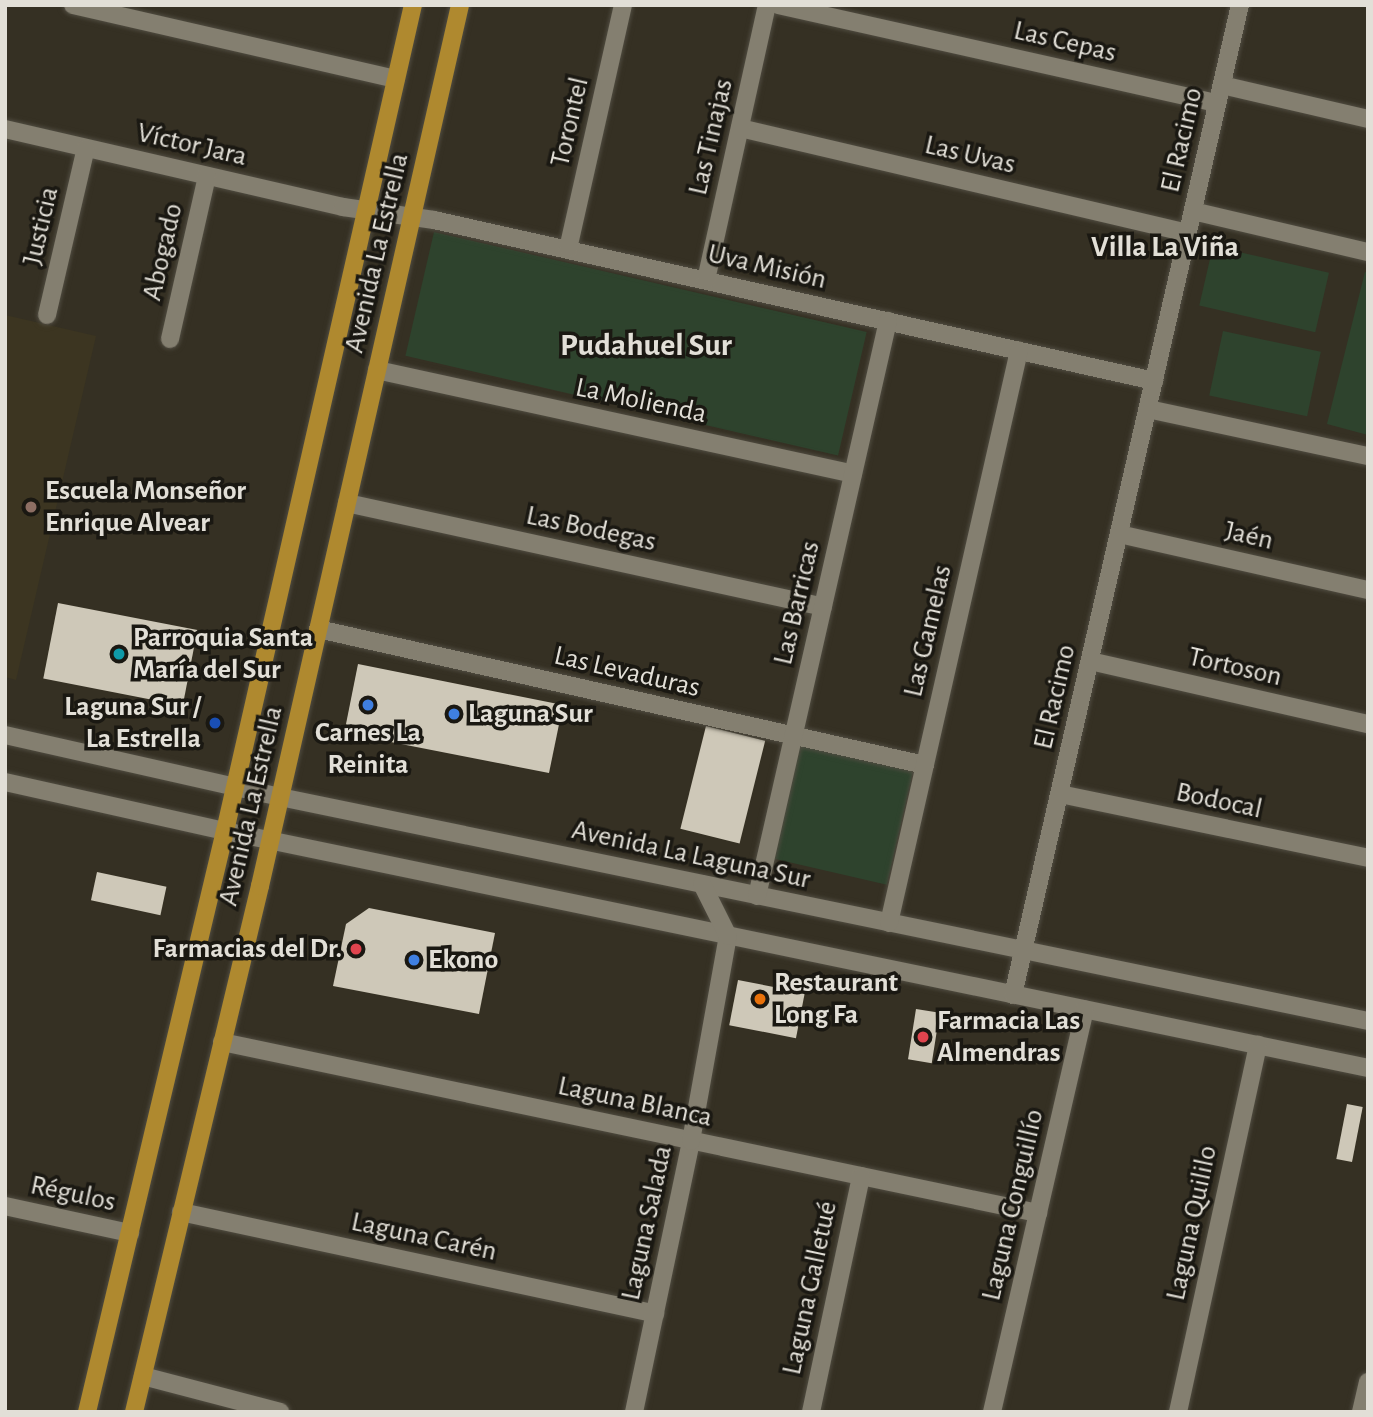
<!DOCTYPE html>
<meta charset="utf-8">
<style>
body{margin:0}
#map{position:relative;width:1373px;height:1417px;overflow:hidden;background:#353023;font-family:"Alegreya Sans",sans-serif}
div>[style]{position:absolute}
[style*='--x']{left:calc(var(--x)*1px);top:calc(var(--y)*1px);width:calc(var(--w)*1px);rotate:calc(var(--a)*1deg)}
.built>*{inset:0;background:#3c3521}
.green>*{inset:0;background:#2e432d;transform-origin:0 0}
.building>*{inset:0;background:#cec8b8;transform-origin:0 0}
.roads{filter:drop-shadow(0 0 2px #504c41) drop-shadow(0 0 2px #504c41)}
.minor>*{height:18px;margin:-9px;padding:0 9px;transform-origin:9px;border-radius:9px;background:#847f70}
.major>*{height:18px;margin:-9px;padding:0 9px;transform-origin:9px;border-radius:9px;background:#af892f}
.dots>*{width:19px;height:19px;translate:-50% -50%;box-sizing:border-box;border:4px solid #1a1812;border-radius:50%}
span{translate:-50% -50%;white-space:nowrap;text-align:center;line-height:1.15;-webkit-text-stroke:7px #1a1812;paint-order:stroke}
.street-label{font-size:28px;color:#e2dfd7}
.poi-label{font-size:28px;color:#e2dfd7;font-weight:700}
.left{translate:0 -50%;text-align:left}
.right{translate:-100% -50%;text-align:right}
.neighbourhood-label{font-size:30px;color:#e2dfd7;font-weight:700}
.quarter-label{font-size:32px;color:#e2dfd7;font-weight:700}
.frame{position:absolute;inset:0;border:7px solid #e2dfd7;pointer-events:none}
</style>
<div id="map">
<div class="built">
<i style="clip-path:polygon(5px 315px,96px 336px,16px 680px,5px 677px)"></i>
</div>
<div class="green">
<i style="left:434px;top:232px;width:444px;height:127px;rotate:13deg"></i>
<i style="left:1213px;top:246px;width:119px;height:61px;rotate:13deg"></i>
<i style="clip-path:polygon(1365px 272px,1368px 273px,1368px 435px,1327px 424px)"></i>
<i style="left:1223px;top:331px;width:100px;height:66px;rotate:12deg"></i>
<i style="left:797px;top:745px;width:119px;height:116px;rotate:13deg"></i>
</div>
<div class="building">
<i style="left:58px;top:603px;width:142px;height:77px;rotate:11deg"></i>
<i style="clip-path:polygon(358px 664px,563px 705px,549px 773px,355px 735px,346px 724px)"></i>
<i style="left:706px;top:726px;width:61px;height:106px;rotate:14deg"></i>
<i style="left:97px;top:872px;width:71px;height:29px;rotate:12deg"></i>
<i style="clip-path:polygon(369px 908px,495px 933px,479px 1014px,333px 986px,346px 924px)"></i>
<i style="left:738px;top:980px;width:68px;height:46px;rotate:11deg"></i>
<i style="left:916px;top:1009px;width:24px;height:51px;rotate:9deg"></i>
<i style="left:1347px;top:1104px;width:16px;height:56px;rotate:11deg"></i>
</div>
<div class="roads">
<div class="minor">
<i style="--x:73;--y:5;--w:331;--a:12.9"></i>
<i style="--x:778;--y:5;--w:450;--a:12.6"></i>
<i style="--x:1222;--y:85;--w:150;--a:13.1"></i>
<i style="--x:740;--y:128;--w:460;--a:13.2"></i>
<i style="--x:5;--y:129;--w:347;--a:13"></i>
<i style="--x:343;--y:207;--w:92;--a:8.1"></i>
<i style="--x:434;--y:220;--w:738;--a:12.6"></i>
<i style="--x:1193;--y:211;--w:180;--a:13.2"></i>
<i style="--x:568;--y:249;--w:250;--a:-77.3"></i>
<i style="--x:706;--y:280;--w:282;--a:-77.5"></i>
<i style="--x:47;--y:315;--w:171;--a:-76.9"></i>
<i style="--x:170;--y:339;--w:167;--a:-77.2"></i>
<i style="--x:377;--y:370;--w:487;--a:12.3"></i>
<i style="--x:1148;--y:409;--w:225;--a:12.1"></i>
<i style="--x:347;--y:503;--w:487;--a:12.3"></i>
<i style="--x:1119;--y:534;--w:255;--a:12.7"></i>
<i style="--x:318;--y:629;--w:622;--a:12.63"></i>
<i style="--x:1090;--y:661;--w:285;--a:12.8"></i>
<i style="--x:5;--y:735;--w:282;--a:12.7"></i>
<i style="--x:280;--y:797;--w:1111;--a:11.63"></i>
<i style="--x:5;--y:782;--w:225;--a:12.6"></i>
<i style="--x:225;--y:831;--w:1167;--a:11.71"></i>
<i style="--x:1060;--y:794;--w:315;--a:11.7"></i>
<i style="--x:757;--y:896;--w:590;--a:-77.17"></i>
<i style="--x:889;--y:923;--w:587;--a:-77.2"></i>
<i style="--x:1013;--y:995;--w:1016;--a:-77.09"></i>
<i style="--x:222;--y:1042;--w:834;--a:11.84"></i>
<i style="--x:5;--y:1206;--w:128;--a:12.2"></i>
<i style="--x:181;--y:1212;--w:485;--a:12.1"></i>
<i style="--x:143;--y:1376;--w:142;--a:14.7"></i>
<i style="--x:634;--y:1412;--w:277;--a:-78.1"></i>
<i style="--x:691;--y:1141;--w:208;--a:-79.8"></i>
<i style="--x:728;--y:936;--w:58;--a:-116.6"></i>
<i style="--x:811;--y:1412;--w:241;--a:-78"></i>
<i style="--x:992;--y:1412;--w:413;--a:-77"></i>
<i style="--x:1178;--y:1412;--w:376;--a:-77.7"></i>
<i style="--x:1361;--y:1412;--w:31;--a:-77"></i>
</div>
<div class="major">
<i style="--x:87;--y:1412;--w:597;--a:-76.64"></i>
<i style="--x:225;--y:831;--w:847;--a:-77.18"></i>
<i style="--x:134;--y:1412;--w:541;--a:-76.53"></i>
<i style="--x:260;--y:886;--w:903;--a:-77.21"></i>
</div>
</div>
<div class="dots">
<i style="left:31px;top:507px;background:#8d6e63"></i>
<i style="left:119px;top:654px;background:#0f9aa8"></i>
<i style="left:368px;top:705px;background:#3f7fe0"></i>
<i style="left:454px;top:714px;background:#3f7fe0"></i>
<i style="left:215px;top:723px;background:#1a4fb4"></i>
<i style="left:356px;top:949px;background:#e0444e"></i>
<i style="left:414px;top:960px;background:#3f7fe0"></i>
<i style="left:760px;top:999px;background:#e8710a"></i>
<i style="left:923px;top:1037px;background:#e0444e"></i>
</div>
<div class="street-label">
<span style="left:1065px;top:42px;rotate:13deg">Las Cepas</span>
<span style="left:570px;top:122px;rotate:-77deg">Torontel</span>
<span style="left:711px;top:137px;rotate:-77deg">Las Tinajas</span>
<span style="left:1182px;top:140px;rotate:-77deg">El Racimo</span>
<span style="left:192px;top:145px;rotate:13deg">Víctor Jara</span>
<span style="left:970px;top:155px;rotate:13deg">Las Uvas</span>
<span style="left:41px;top:226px;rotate:-77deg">Justicia</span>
<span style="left:163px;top:252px;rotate:-77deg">Abogado</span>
<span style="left:377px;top:253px;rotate:-77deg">Avenida La Estrella</span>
<span style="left:767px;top:267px;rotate:13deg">Uva Misión</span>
<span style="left:641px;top:401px;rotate:12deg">La Molienda</span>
<span style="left:591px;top:529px;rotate:12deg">Las Bodegas</span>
<span style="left:1249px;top:536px;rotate:13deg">Jaén</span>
<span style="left:797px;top:603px;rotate:-77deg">Las Barricas</span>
<span style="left:928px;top:631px;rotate:-77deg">Las Gamelas</span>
<span style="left:1235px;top:667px;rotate:13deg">Tortoson</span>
<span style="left:627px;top:672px;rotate:13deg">Las Levaduras</span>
<span style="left:1055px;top:697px;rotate:-77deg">El Racimo</span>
<span style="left:1219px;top:801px;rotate:12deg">Bodocal</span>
<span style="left:251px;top:806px;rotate:-77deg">Avenida La Estrella</span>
<span style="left:691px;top:855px;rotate:12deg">Avenida La Laguna Sur</span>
<span style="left:635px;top:1102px;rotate:12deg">Laguna Blanca</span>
<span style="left:73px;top:1194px;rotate:12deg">Régulos</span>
<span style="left:1013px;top:1205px;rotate:-77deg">Laguna Conguillío</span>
<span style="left:647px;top:1223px;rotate:-78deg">Laguna Salada</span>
<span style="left:1192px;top:1223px;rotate:-78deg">Laguna Quililo</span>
<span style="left:424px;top:1237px;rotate:12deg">Laguna Carén</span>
<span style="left:810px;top:1288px;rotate:-78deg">Laguna Galletué</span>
</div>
<div class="poi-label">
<span class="left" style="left:45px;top:507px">Escuela Monseñor<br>Enrique Alvear</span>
<span class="left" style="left:133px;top:654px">Parroquia Santa<br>María del Sur</span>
<span class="right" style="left:201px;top:723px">Laguna Sur /<br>La Estrella</span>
<span class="left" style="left:468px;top:714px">Laguna Sur</span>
<span style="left:368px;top:749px">Carnes La<br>Reinita</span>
<span class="right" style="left:342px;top:949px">Farmacias del Dr.</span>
<span class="left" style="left:428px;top:960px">Ekono</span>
<span class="left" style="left:774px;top:999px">Restaurant<br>Long Fa</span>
<span class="left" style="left:937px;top:1037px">Farmacia Las<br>Almendras</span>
</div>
<div class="neighbourhood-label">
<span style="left:1165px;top:247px">Villa La Viña</span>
</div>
<div class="quarter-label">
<span style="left:646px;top:345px">Pudahuel Sur</span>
</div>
<div class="frame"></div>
</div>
